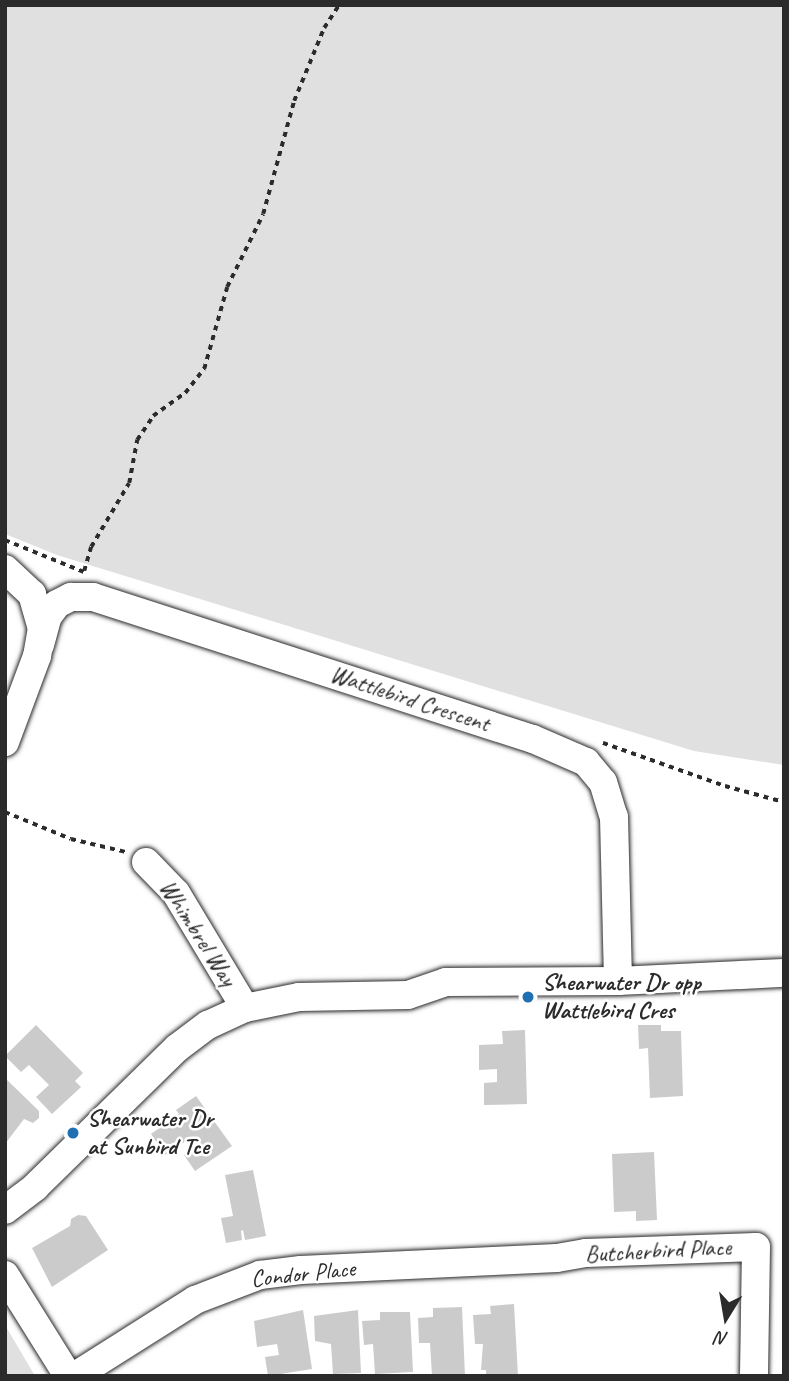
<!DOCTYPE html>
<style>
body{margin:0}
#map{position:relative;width:789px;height:1381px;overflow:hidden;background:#fff;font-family:Caveat,sans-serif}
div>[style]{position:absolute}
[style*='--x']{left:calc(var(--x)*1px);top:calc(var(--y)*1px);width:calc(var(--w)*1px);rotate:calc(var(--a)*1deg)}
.green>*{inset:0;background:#e0e0e0}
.building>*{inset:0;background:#cbcbcb}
.path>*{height:3.5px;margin-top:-1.75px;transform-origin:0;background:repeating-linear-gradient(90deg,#2b2b2b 0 5px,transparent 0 10px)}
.roads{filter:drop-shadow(0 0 2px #2b2b2b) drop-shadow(0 0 2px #2b2b2b)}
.minor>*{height:28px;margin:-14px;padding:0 14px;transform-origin:14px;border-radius:14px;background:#fff}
.dots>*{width:19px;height:19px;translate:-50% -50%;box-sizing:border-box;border:4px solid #fff;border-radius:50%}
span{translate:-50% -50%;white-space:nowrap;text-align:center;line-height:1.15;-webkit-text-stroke:5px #fff;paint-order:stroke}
.street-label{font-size:24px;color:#2b2b2b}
.poi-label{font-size:24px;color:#2b2b2b;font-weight:700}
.left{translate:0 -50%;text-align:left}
.frame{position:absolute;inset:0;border:7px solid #2b2b2b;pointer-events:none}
.north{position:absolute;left:691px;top:1283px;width:70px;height:70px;-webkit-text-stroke:5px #fff;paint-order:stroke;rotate:191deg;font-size:19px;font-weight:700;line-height:28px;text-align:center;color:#2b2b2b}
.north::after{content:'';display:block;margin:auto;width:24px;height:32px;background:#2b2b2b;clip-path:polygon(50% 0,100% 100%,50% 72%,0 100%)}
</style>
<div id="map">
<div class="green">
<i style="clip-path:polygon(5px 5px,784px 5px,784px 765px,694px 751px,57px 555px,5px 534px)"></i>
<i style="clip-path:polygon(5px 1325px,35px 1376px,5px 1376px)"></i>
</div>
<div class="building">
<i style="clip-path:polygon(36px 1025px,83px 1073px,75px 1081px,81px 1087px,52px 1114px,36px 1097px,49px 1085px,29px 1065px,21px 1072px,5px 1056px)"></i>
<i style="clip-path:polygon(638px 1025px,661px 1025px,661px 1031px,681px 1031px,683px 1096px,650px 1098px,648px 1048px,639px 1049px)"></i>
<i style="clip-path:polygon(525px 1030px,527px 1104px,484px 1105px,484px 1083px,497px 1082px,497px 1069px,479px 1070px,479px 1045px,503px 1044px,502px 1031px)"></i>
<i style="clip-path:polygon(5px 1078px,39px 1111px,39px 1118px,33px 1123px,24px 1119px,5px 1144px)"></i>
<i style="clip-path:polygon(196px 1096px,232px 1146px,195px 1171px,184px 1155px,196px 1148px,189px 1139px,165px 1155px,151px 1134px,179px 1114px,176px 1110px)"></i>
<i style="clip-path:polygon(654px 1152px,657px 1220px,636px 1221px,636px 1211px,614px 1212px,612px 1154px)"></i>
<i style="clip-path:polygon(253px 1170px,266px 1236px,245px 1240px,243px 1230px,241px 1231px,242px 1240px,226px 1243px,221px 1218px,233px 1216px,225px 1175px)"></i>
<i style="clip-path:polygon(78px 1215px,86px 1216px,108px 1250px,52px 1287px,32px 1248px,70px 1226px,71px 1219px)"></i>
<i style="clip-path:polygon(514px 1304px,518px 1376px,486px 1376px,486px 1370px,481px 1370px,483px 1344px,475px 1344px,473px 1315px,491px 1314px,490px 1306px)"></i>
<i style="clip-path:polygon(462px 1307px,465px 1376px,432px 1376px,430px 1343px,419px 1343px,418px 1318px,433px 1317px,433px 1308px)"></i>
<i style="clip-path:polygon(303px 1310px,312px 1369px,268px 1376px,265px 1357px,279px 1355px,277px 1344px,257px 1347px,254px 1321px)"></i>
<i style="clip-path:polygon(358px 1310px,361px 1373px,333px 1374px,331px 1344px,315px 1341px,314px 1316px)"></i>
<i style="clip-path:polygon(380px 1312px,410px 1312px,413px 1372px,375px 1374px,373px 1344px,364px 1345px,362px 1321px,380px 1320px)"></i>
</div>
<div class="path">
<i style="--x:5;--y:540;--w:85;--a:22.1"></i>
<i style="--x:84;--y:571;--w:25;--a:-74"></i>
<i style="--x:91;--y:547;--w:74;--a:-59.3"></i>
<i style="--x:129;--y:483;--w:44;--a:-79.5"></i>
<i style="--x:137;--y:440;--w:29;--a:-56"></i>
<i style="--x:153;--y:416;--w:39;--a:-36"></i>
<i style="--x:185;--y:393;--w:31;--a:-52"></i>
<i style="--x:204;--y:369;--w:85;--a:-74.3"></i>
<i style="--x:227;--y:287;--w:81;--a:-63.7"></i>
<i style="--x:263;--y:214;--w:117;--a:-74.7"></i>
<i style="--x:294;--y:101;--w:79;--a:-67.7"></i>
<i style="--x:324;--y:28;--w:27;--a:-57"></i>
<i style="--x:603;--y:743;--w:129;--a:19.4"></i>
<i style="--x:725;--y:786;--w:61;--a:15.2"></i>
<i style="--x:5;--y:812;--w:71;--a:22.2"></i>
<i style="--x:71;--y:839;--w:57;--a:13.3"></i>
</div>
<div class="roads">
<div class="minor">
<i style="--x:5;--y:569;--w:37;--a:43"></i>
<i style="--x:32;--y:594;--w:35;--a:74"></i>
<i style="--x:42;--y:628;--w:28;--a:100"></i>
<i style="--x:37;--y:656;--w:92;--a:110.4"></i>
<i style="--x:40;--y:645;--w:30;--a:-75"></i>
<i style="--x:48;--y:616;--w:15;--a:-53"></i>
<i style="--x:57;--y:604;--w:16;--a:-27"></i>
<i style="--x:71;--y:597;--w:22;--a:0"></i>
<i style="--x:93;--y:597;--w:462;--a:17.9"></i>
<i style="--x:533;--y:739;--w:58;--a:23.5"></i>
<i style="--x:586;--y:762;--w:26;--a:50"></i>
<i style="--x:603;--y:782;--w:37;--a:73"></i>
<i style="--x:614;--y:817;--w:164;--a:88.6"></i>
<i style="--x:146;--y:862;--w:43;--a:45.9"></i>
<i style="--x:176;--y:893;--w:134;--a:59"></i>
<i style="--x:5;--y:1210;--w:38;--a:-37"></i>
<i style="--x:35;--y:1187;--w:199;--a:-44.4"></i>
<i style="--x:177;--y:1048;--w:39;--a:-37"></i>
<i style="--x:208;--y:1025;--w:41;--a:-24.7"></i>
<i style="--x:245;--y:1008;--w:55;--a:-11.5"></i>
<i style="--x:299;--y:997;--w:109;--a:-1.1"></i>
<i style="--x:408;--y:995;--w:40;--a:-18.9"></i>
<i style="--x:446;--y:982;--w:172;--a:-0.3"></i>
<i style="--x:618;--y:981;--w:166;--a:-2.8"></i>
<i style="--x:5;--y:1275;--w:119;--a:58"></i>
<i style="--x:75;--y:1376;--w:142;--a:-32.3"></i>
<i style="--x:195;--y:1300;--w:70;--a:-21"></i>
<i style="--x:260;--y:1275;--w:41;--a:-7"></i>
<i style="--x:301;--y:1270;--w:256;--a:-2.7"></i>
<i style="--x:557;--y:1258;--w:29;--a:-10"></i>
<i style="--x:586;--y:1253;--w:170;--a:-2"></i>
<i style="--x:756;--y:1247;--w:129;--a:90.9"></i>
</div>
</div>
<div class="dots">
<i style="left:528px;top:997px;background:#1f6fb2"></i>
<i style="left:73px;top:1133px;background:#1f6fb2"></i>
</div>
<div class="street-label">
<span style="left:410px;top:699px;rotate:18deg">Wattlebird Crescent</span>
<span style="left:198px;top:933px;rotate:57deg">Whimbrel Way</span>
<span style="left:658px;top:1251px;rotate:-3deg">Butcherbird Place</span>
<span style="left:303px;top:1274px;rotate:-6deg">Condor Place</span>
</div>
<div class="poi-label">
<span class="left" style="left:542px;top:997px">Shearwater Dr opp<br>Wattlebird Cres</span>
<span class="left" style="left:87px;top:1133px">Shearwater Dr<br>at Sunbird Tce</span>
</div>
<div class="frame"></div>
<div class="north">N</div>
</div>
